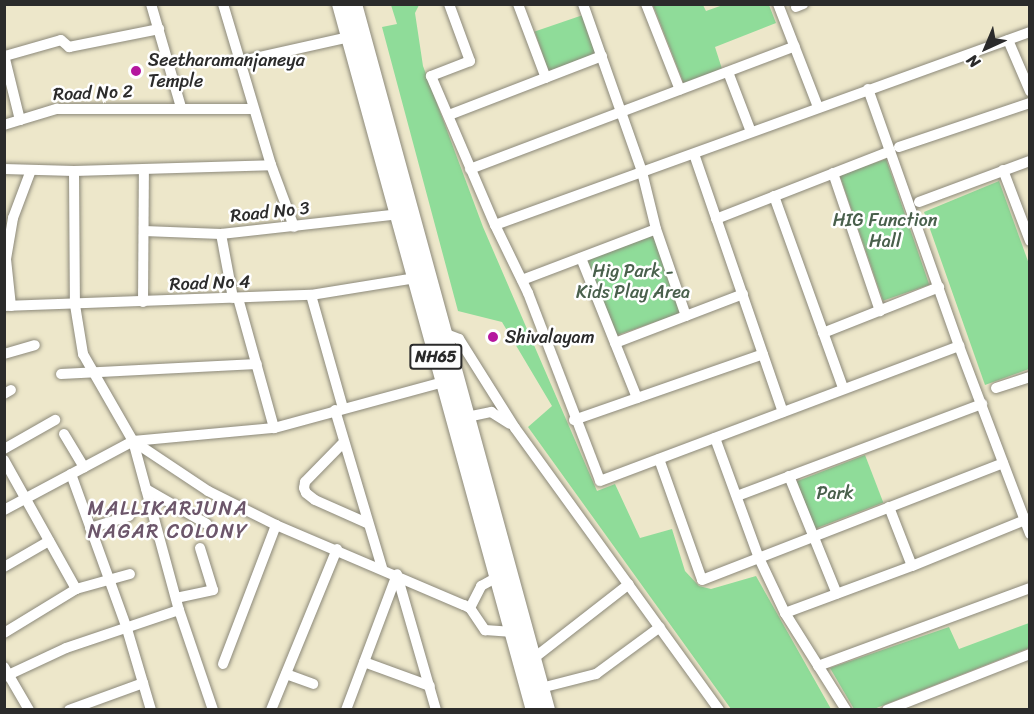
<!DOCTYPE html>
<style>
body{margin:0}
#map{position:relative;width:1034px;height:714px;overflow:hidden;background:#ede7ca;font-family:Sriracha,sans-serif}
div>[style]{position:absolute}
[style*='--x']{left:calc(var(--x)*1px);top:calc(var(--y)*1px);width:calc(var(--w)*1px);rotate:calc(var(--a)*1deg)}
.green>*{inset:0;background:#8fdc99;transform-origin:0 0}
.roads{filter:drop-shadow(0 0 2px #8c897a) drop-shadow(0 0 2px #8c897a)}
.minor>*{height:10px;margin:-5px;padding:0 5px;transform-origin:5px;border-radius:5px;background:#fff}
.trunk>*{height:16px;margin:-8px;padding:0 8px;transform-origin:8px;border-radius:8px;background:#fff}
.dots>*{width:16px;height:16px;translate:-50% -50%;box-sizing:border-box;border:3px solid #fff;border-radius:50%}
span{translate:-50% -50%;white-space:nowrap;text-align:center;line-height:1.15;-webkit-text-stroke:5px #fff;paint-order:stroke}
.shield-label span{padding:2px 4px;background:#fff;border:2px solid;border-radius:4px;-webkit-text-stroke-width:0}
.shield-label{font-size:16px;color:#2b2b2b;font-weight:700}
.poi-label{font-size:18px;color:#2b2b2b}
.left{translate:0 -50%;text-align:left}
.street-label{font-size:18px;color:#2b2b2b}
.park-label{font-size:18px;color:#49604c}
.neighbourhood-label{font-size:20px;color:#6c566a;letter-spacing:1.5px}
.frame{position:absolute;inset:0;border:6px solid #2b2b2b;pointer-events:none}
.north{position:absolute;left:956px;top:18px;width:60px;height:60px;-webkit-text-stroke:4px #fff;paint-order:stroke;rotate:224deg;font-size:16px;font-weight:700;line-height:24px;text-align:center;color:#2b2b2b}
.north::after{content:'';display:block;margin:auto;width:21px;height:27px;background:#2b2b2b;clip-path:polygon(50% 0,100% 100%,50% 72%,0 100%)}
</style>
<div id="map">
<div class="green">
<i style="clip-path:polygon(391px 5px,419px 5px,415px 13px,423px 66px,483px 227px,597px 491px,615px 484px,640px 538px,672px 529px,685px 571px,699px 586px,711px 589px,756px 576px,831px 709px,731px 709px,528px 427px,552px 406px,502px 322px,458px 311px,382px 27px,397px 24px)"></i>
<i style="clip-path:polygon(653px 5px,703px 5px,706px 11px,723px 5px,769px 5px,776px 23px,715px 47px,722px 69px,684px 84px)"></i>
<i style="left:583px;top:15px;width:42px;height:51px;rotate:71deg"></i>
<i style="left:886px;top:159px;width:133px;height:49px;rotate:71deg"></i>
<i style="clip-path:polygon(999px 181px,1029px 264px,1029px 369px,985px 385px,924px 212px)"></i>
<i style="left:653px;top:235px;width:83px;height:71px;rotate:71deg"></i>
<i style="left:865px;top:455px;width:51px;height:73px;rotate:69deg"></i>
<i style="clip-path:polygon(1029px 623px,1029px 648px,874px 709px,854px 709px,830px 668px,949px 627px,959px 649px)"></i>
</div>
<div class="roads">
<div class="minor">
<i style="--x:151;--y:4;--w:107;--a:73.8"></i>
<i style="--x:223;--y:4;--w:168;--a:73.4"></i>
<i style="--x:271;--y:165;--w:66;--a:69.6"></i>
<i style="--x:449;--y:4;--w:61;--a:69.8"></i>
<i style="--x:470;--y:61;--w:42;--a:159"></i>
<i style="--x:431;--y:76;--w:162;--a:66.8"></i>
<i style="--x:495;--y:225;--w:76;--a:64.1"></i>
<i style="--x:528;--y:293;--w:201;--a:69"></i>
<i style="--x:600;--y:481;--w:384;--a:-20.6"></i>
<i style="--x:518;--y:4;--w:79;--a:69.3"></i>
<i style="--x:583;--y:4;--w:178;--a:70.6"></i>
<i style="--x:642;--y:172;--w:59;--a:76.2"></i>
<i style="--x:656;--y:229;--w:92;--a:71"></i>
<i style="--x:646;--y:4;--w:92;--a:68.4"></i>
<i style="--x:778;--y:4;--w:110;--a:68.8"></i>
<i style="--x:796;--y:7;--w:8;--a:-23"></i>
<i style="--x:1008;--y:40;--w:56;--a:66.7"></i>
<i style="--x:4;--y:55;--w:67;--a:76.2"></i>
<i style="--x:20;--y:120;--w:17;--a:163"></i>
<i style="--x:5;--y:56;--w:58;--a:-15.9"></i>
<i style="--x:61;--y:40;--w:11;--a:41"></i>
<i style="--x:69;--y:47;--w:92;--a:-11.3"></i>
<i style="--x:242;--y:61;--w:110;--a:-12.6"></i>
<i style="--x:728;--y:72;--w:64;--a:69"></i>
<i style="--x:868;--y:89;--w:273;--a:70.5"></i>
<i style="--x:959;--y:346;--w:201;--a:69.3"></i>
<i style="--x:449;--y:115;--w:164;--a:-21.1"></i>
<i style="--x:20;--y:120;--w:39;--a:-17"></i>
<i style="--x:57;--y:109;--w:196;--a:0"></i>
<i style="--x:899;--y:147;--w:138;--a:-18.6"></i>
<i style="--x:694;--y:154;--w:273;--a:71"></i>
<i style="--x:4;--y:169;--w:70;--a:1.6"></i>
<i style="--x:74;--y:171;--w:197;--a:-1.7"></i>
<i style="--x:470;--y:169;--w:347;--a:-20.7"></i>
<i style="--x:1003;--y:170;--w:76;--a:69.2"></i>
<i style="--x:74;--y:171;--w:134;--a:89.6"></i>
<i style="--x:75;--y:305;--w:50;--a:80.7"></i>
<i style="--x:83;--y:354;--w:100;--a:60.1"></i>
<i style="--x:133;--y:441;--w:175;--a:74.8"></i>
<i style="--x:179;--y:610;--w:106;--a:71.2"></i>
<i style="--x:833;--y:173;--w:146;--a:71.2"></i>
<i style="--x:774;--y:196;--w:204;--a:70.2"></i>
<i style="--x:919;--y:202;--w:118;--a:-20.3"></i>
<i style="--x:716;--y:219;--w:187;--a:-21.3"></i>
<i style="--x:495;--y:225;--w:569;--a:-19.84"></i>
<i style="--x:144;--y:231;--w:77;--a:2.2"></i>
<i style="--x:221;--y:234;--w:178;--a:-6.4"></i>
<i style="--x:221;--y:234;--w:65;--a:79.4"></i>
<i style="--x:581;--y:258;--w:151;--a:68.2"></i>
<i style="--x:522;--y:280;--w:143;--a:-20.8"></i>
<i style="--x:311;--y:295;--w:117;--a:74.2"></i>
<i style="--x:238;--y:298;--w:135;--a:74.5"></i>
<i style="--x:143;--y:302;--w:133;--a:-89.6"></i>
<i style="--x:4;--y:306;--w:307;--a:-2.1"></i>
<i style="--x:311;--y:295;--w:106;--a:-9.2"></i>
<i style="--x:11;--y:306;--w:47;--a:-96.1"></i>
<i style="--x:6;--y:259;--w:42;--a:-80.3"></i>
<i style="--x:13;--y:218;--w:51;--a:-69.4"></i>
<i style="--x:823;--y:333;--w:125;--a:-21.6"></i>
<i style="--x:446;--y:334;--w:14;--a:21"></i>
<i style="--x:459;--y:339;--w:105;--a:57.8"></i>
<i style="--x:515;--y:428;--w:348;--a:54.1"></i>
<i style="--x:615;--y:343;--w:137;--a:-20.9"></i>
<i style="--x:4;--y:354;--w:32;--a:-16"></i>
<i style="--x:61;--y:374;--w:196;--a:-2.9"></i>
<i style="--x:996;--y:388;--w:36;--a:-18"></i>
<i style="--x:4;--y:394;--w:8;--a:-30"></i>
<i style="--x:335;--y:410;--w:165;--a:73.4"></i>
<i style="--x:467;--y:417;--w:25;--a:-12"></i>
<i style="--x:491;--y:412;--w:22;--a:32"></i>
<i style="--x:574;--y:420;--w:200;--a:-19.2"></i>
<i style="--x:64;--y:434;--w:39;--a:59"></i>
<i style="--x:715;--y:438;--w:128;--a:69.9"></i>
<i style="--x:759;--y:558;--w:61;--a:64.7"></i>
<i style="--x:785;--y:613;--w:115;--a:57.8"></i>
<i style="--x:133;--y:441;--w:90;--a:33.7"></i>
<i style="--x:208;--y:491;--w:76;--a:26.6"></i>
<i style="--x:276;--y:525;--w:204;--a:23.1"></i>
<i style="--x:464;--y:605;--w:7;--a:27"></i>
<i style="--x:470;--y:608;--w:27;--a:56"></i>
<i style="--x:485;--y:630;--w:28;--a:4"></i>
<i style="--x:344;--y:442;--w:56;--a:134.3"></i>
<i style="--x:305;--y:482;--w:6;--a:99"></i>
<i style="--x:304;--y:488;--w:5;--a:68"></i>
<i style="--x:306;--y:493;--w:11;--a:38"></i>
<i style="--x:315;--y:500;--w:57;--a:23.9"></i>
<i style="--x:4;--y:449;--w:59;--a:-29.6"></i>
<i style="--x:659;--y:459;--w:128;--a:70.4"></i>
<i style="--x:702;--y:580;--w:323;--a:-21.2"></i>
<i style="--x:4;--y:460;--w:148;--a:60.8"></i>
<i style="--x:71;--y:474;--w:165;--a:70.1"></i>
<i style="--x:127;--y:629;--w:84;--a:73.5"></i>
<i style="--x:789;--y:476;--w:127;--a:67.9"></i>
<i style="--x:146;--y:489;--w:70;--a:29.8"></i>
<i style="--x:737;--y:496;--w:262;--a:-20.6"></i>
<i style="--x:889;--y:507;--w:63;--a:68.7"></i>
<i style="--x:4;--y:510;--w:146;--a:-28.1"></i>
<i style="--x:133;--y:441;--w:142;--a:-5.3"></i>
<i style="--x:274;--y:428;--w:175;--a:-15.2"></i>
<i style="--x:90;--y:528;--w:41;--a:-17.1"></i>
<i style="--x:4;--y:567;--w:52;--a:-30"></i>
<i style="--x:397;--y:575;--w:141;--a:73.9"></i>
<i style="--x:176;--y:598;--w:38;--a:-12"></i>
<i style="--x:213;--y:590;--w:44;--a:-107.2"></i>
<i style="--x:470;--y:608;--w:25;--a:-63"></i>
<i style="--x:481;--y:586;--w:18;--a:-29"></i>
<i style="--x:785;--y:613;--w:135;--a:-20.3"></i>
<i style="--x:912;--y:566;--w:127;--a:-22.1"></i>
<i style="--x:4;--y:633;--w:84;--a:-31.4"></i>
<i style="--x:76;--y:589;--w:56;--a:-15.5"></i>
<i style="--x:534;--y:658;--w:120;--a:-37.9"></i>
<i style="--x:364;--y:662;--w:70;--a:20"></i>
<i style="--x:223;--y:664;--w:149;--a:-69.1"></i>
<i style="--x:818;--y:666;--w:226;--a:-20.2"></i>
<i style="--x:4;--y:667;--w:50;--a:59.8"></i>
<i style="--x:286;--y:674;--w:29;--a:20"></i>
<i style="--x:4;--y:677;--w:68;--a:-25.1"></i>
<i style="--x:66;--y:648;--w:119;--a:-18.6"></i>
<i style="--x:541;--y:688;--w:57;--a:-14.3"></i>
<i style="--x:596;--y:674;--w:79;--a:-36.3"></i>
<i style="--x:69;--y:710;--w:79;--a:-20"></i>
<i style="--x:271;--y:710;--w:174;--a:-67.7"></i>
<i style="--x:346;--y:710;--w:145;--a:-69.4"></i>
<i style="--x:887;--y:710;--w:154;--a:-21.4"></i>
</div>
<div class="trunk">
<i style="--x:340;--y:4;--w:732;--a:74.64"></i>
<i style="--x:354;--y:4;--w:732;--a:74.71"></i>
</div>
</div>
<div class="dots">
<i style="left:136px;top:71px;background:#b5179e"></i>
<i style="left:493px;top:337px;background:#b5179e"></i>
</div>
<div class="shield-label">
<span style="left:436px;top:357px">NH65</span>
</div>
<div class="poi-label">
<span class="left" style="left:148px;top:71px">Seetharamanjaneya<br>Temple</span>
<span class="left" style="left:505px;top:337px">Shivalayam</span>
</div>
<div class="street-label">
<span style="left:93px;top:93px;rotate:-2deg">Road No 2</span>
<span style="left:270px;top:212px;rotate:-6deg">Road No 3</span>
<span style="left:210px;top:283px;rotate:-2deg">Road No 4</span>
</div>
<div class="park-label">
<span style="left:885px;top:231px">HIG Function<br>Hall</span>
<span style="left:633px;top:282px">Hig Park -<br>Kids Play Area</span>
<span style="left:835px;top:493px">Park</span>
</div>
<div class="neighbourhood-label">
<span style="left:168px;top:520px">MALLIKARJUNA<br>NAGAR COLONY</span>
</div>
<div class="frame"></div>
<div class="north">N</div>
</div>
